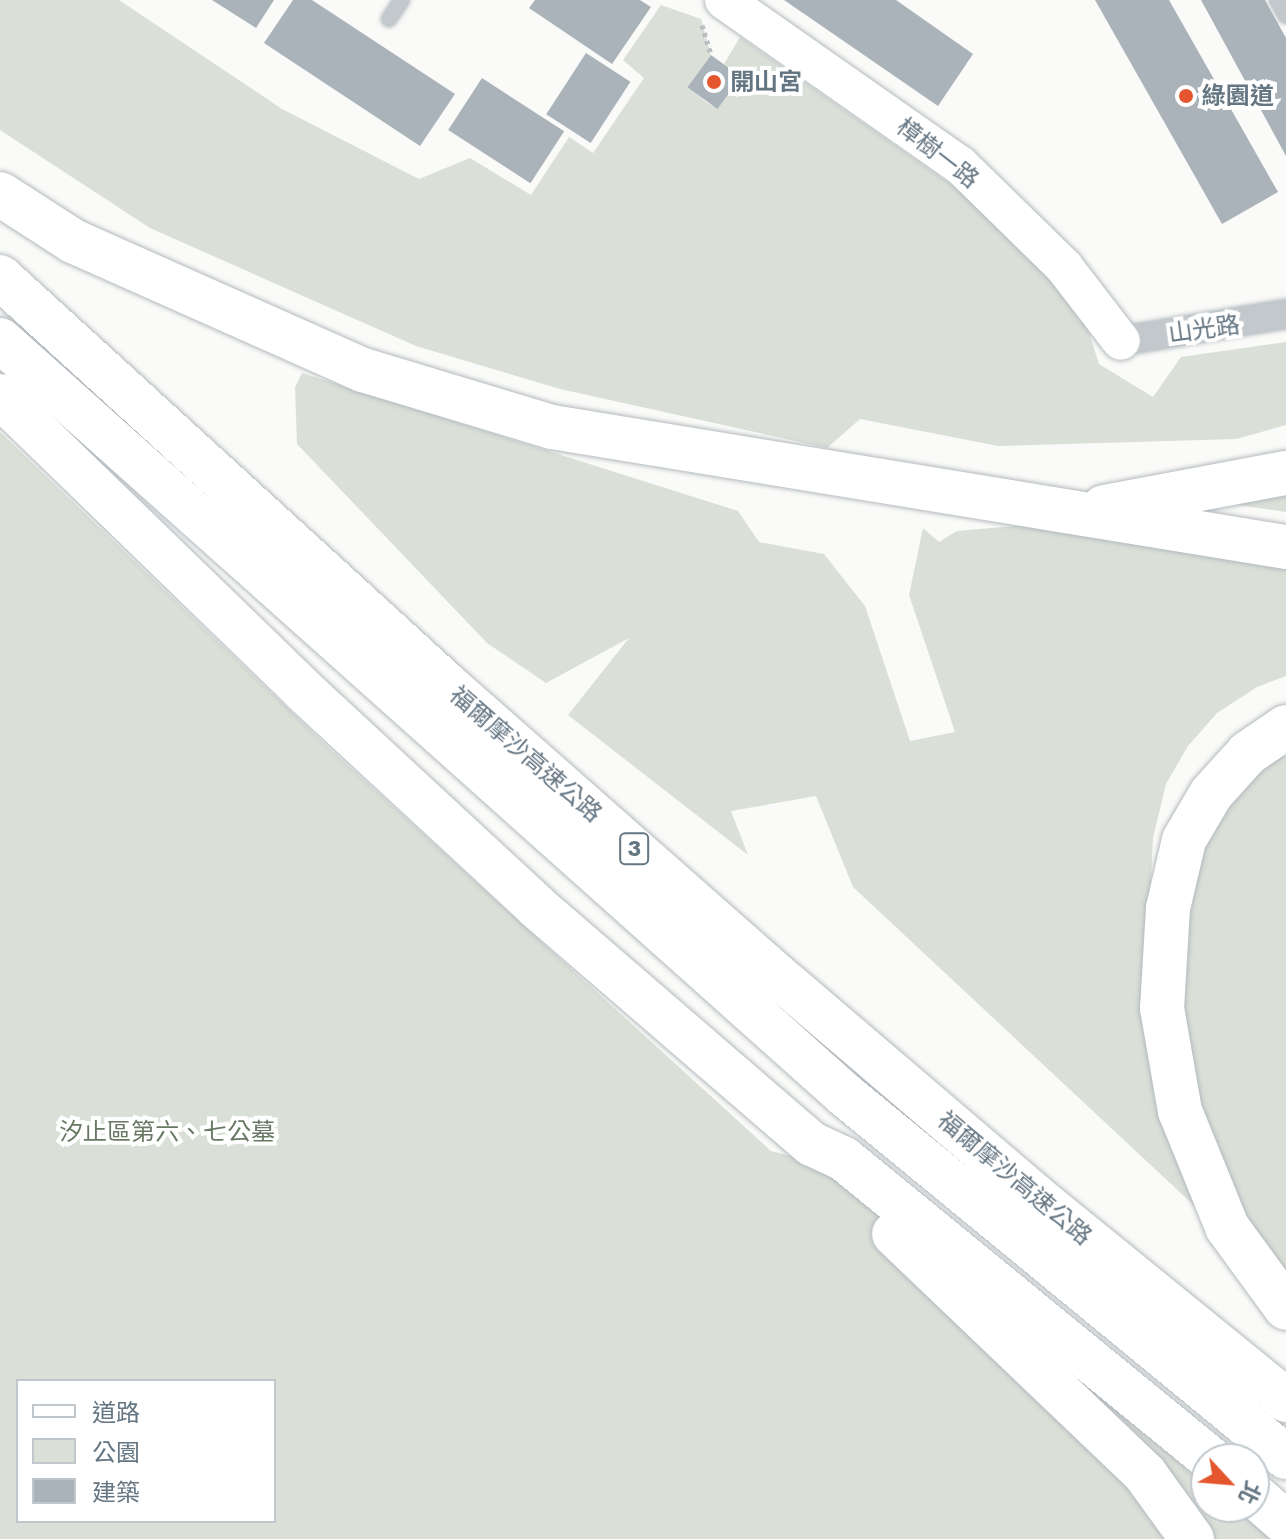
<!DOCTYPE html>
<meta charset="utf-8">
<style>
body{margin:0}
#map{position:relative;width:1286px;height:1539px;overflow:hidden;background:#fafaf8;font-family:Jost,"Noto Sans TC",sans-serif}
div>[style]{position:absolute}
[style*='--x']{left:calc(var(--x)*1px);top:calc(var(--y)*1px);width:calc(var(--w)*1px);rotate:calc(var(--a)*1deg)}
.green>*{inset:0;background:#dadfd7}
.building>*{inset:0;background:#aab3b9;transform-origin:0 0}
.path>*{height:5px;margin-top:-2.5px;transform-origin:0;background:repeating-linear-gradient(90deg,#bbbfc2 0 4px,transparent 0 8px)}
.roads{filter:drop-shadow(0 0 2px #b3babf) drop-shadow(0 0 2px #b3babf)}
.lane>*{height:14px;margin:-7px;padding:0 7px;transform-origin:7px;border-radius:7px;background:#c3c8cc}
.street>*{height:28px;margin:-14px;padding:0 14px;transform-origin:14px;border-radius:14px;background:#c3c8cc}
.secondary>*{height:38px;margin:-19px;padding:0 19px;transform-origin:19px;border-radius:19px;background:#fff}
.highway>*{height:44px;margin:-22px;padding:0 22px;transform-origin:22px;border-radius:22px;background:#fff}
.dots>*{width:22px;height:22px;translate:-50% -50%;box-sizing:border-box;border:4px solid #fff;border-radius:50%}
span{translate:-50% -50%;white-space:nowrap;text-align:center;line-height:1.15;-webkit-text-stroke:8px #fff;paint-order:stroke}
.shield-label span{padding:2px 6px;background:#fff;border:2px solid;border-radius:6px;-webkit-text-stroke-width:0}
.shield-label{font-size:22px;color:#657683;font-weight:700}
.poi-label{font-size:24px;color:#657683;font-weight:700}
.left{translate:0 -50%;text-align:left}
.street-label{font-size:24px;color:#657683}
.park-label{font-size:24px;color:#687a64}
.legend{position:absolute;left:16px;top:1379px;width:260px;height:144px;box-sizing:border-box;background:#fff;border:2px solid #c1c8cd;margin:0;padding:10px 14px;list-style:none;font-size:24px;color:#657683}
.legend li{display:flex;align-items:center;gap:16px;height:40px}
.legend b{width:40px;border:2px solid #c1c8cd}
.north{position:absolute;left:1190px;top:1443px;width:80px;height:80px;box-sizing:border-box;background:#fff;border:2px solid #c1c8cd;border-radius:50%;rotate:116deg;font-size:22px;font-weight:700;line-height:32px;text-align:center;color:#657683}
.north::after{content:'';display:block;margin:auto;width:28px;height:36px;background:#e4572e;clip-path:polygon(50% 0,100% 100%,50% 72%,0 100%)}
</style>
<div id="map">
<div class="green">
<i style="clip-path:polygon(0 0,119px 0,282px 109px,419px 179px,470px 158px,531px 195px,569px 137px,593px 153px,644px 78px,623px 60px,661px 5px,701px 19px,711px 55px,688px 87px,706px 102px,717px 108px,740px 77px,724px 64px,740px 37px,952px 185px,1071px 276px,1099px 364px,1153px 397px,1181px 357px,1286px 342px,1286px 425px,1236px 439px,998px 446px,860px 419px,827px 448px,560px 389px,416px 346px,150px 228px,0 130px)"></i>
<i style="clip-path:polygon(302px 373px,738px 511px,759px 542px,824px 554px,865px 606px,910px 741px,955px 732px,909px 595px,923px 528px,939px 542px,957px 531px,1072px 521px,1286px 558px,1286px 676px,1257px 687px,1217px 713px,1188px 746px,1166px 784px,1153px 838px,1149px 919px,1168px 908px,1248px 753px,1286px 757px,1286px 1308px,1246px 1254px,853px 887px,816px 796px,731px 811px,748px 855px,568px 715px,629px 638px,546px 683px,487px 643px,297px 444px,295px 387px)"></i>
<i style="clip-path:polygon(evenodd,0 432px,329px 748px,771px 1151px,842px 1169px,1206px 1465px,1206px 1507px,1254px 1507px,1286px 1539px,0 1539px,0 432px,18px 1381px,274px 1381px,274px 1521px,18px 1521px,18px 1381px)"></i>
<i style="clip-path:polygon(1286px 479px,1286px 512px,1185px 497px)"></i>
</div>
<div class="building">
<i style="clip-path:polygon(212px 0,274px 0,256px 28px)"></i>
<i style="clip-path:polygon(293px 0,312px 0,455px 94px,420px 146px,264px 43px)"></i>
<i style="clip-path:polygon(535px 0,640px 0,651px 7px,612px 64px,529px 8px)"></i>
<i style="clip-path:polygon(784px 0,896px 0,973px 54px,938px 106px)"></i>
<i style="clip-path:polygon(1095px 0,1169px 0,1278px 192px,1222px 224px)"></i>
<i style="clip-path:polygon(1201px 0,1265px 0,1286px 38px,1286px 156px)"></i>
<i style="left:586px;top:53px;width:53px;height:73px;rotate:33deg"></i>
<i style="left:711px;top:55px;width:37px;height:40px;rotate:36deg"></i>
<i style="left:482px;top:78px;width:98px;height:62px;rotate:33deg"></i>
</div>
<div class="path">
<i style="--x:702;--y:25;--w:31;--a:73"></i>
</div>
<div class="roads">
<div class="lane">
<i style="--x:1277;--y:0;--w:18;--a:61"></i>
<i style="--x:389;--y:19;--w:23;--a:-56"></i>
</div>
<div class="street">
<i style="--x:1121;--y:341;--w:167;--a:-9.3"></i>
</div>
<div class="secondary">
<i style="--x:724;--y:0;--w:288;--a:35"></i>
<i style="--x:960;--y:165;--w:146;--a:44.4"></i>
<i style="--x:1064;--y:267;--w:93;--a:52.4"></i>
</div>
<div class="highway">
<i style="--x:0;--y:194;--w:87;--a:32.8"></i>
<i style="--x:73;--y:241;--w:317;--a:24"></i>
<i style="--x:363;--y:370;--w:197;--a:16.8"></i>
<i style="--x:552;--y:427;--w:744;--a:9.29"></i>
<i style="--x:0;--y:277;--w:604;--a:42.38"></i>
<i style="--x:446;--y:684;--w:456;--a:41.4"></i>
<i style="--x:788;--y:985;--w:326;--a:40.5"></i>
<i style="--x:1036;--y:1197;--w:322;--a:39.1"></i>
<i style="--x:0;--y:340;--w:1133;--a:41.78"></i>
<i style="--x:845;--y:1095;--w:571;--a:39.38"></i>
<i style="--x:0;--y:396;--w:422;--a:44.1"></i>
<i style="--x:303;--y:690;--w:319;--a:42.8"></i>
<i style="--x:537;--y:907;--w:363;--a:40.8"></i>
<i style="--x:812;--y:1144;--w:35;--a:25"></i>
<i style="--x:844;--y:1159;--w:474;--a:39.3"></i>
<i style="--x:1104;--y:507;--w:185;--a:-10.6"></i>
<i style="--x:1286;--y:727;--w:46;--a:145.6"></i>
<i style="--x:1248;--y:753;--w:55;--a:132.1"></i>
<i style="--x:1211;--y:794;--w:53;--a:120.4"></i>
<i style="--x:1184;--y:840;--w:70;--a:103.2"></i>
<i style="--x:1168;--y:908;--w:100;--a:93.4"></i>
<i style="--x:1162;--y:1008;--w:105;--a:80.1"></i>
<i style="--x:1180;--y:1111;--w:125;--a:67.9"></i>
<i style="--x:1227;--y:1227;--w:100;--a:53.9"></i>
<i style="--x:894;--y:1234;--w:347;--a:43.7"></i>
<i style="--x:1145;--y:1474;--w:80;--a:54.1"></i>
<i style="--x:1254;--y:1495;--w:43;--a:41.2"></i>
</div>
</div>
<div class="dots">
<i style="left:714px;top:82px;background:#e4572e"></i>
<i style="left:1186px;top:96px;background:#e4572e"></i>
</div>
<div class="shield-label">
<span style="left:634px;top:849px">3</span>
</div>
<div class="poi-label">
<span class="left" style="left:730px;top:82px">開山宮</span>
<span class="left" style="left:1202px;top:96px">綠園道</span>
</div>
<div class="street-label">
<span style="left:938px;top:153px;rotate:38deg">樟樹一路</span>
<span style="left:1204px;top:329px;rotate:-8deg">山光路</span>
<span style="left:526px;top:754px;rotate:41deg">福爾摩沙高速公路</span>
<span style="left:1015px;top:1178px;rotate:40deg">福爾摩沙高速公路</span>
</div>
<div class="park-label">
<span style="left:167px;top:1132px">汐止區第六、七公墓</span>
</div>
<ul class="legend">
<li><b style="height:10px;background:#fff"></b>道路</li>
<li><b style="height:22px;background:#dadfd7"></b>公園</li>
<li><b style="height:22px;background:#aab3b9"></b>建築</li>
</ul>
<div class="north">北</div>
</div>
